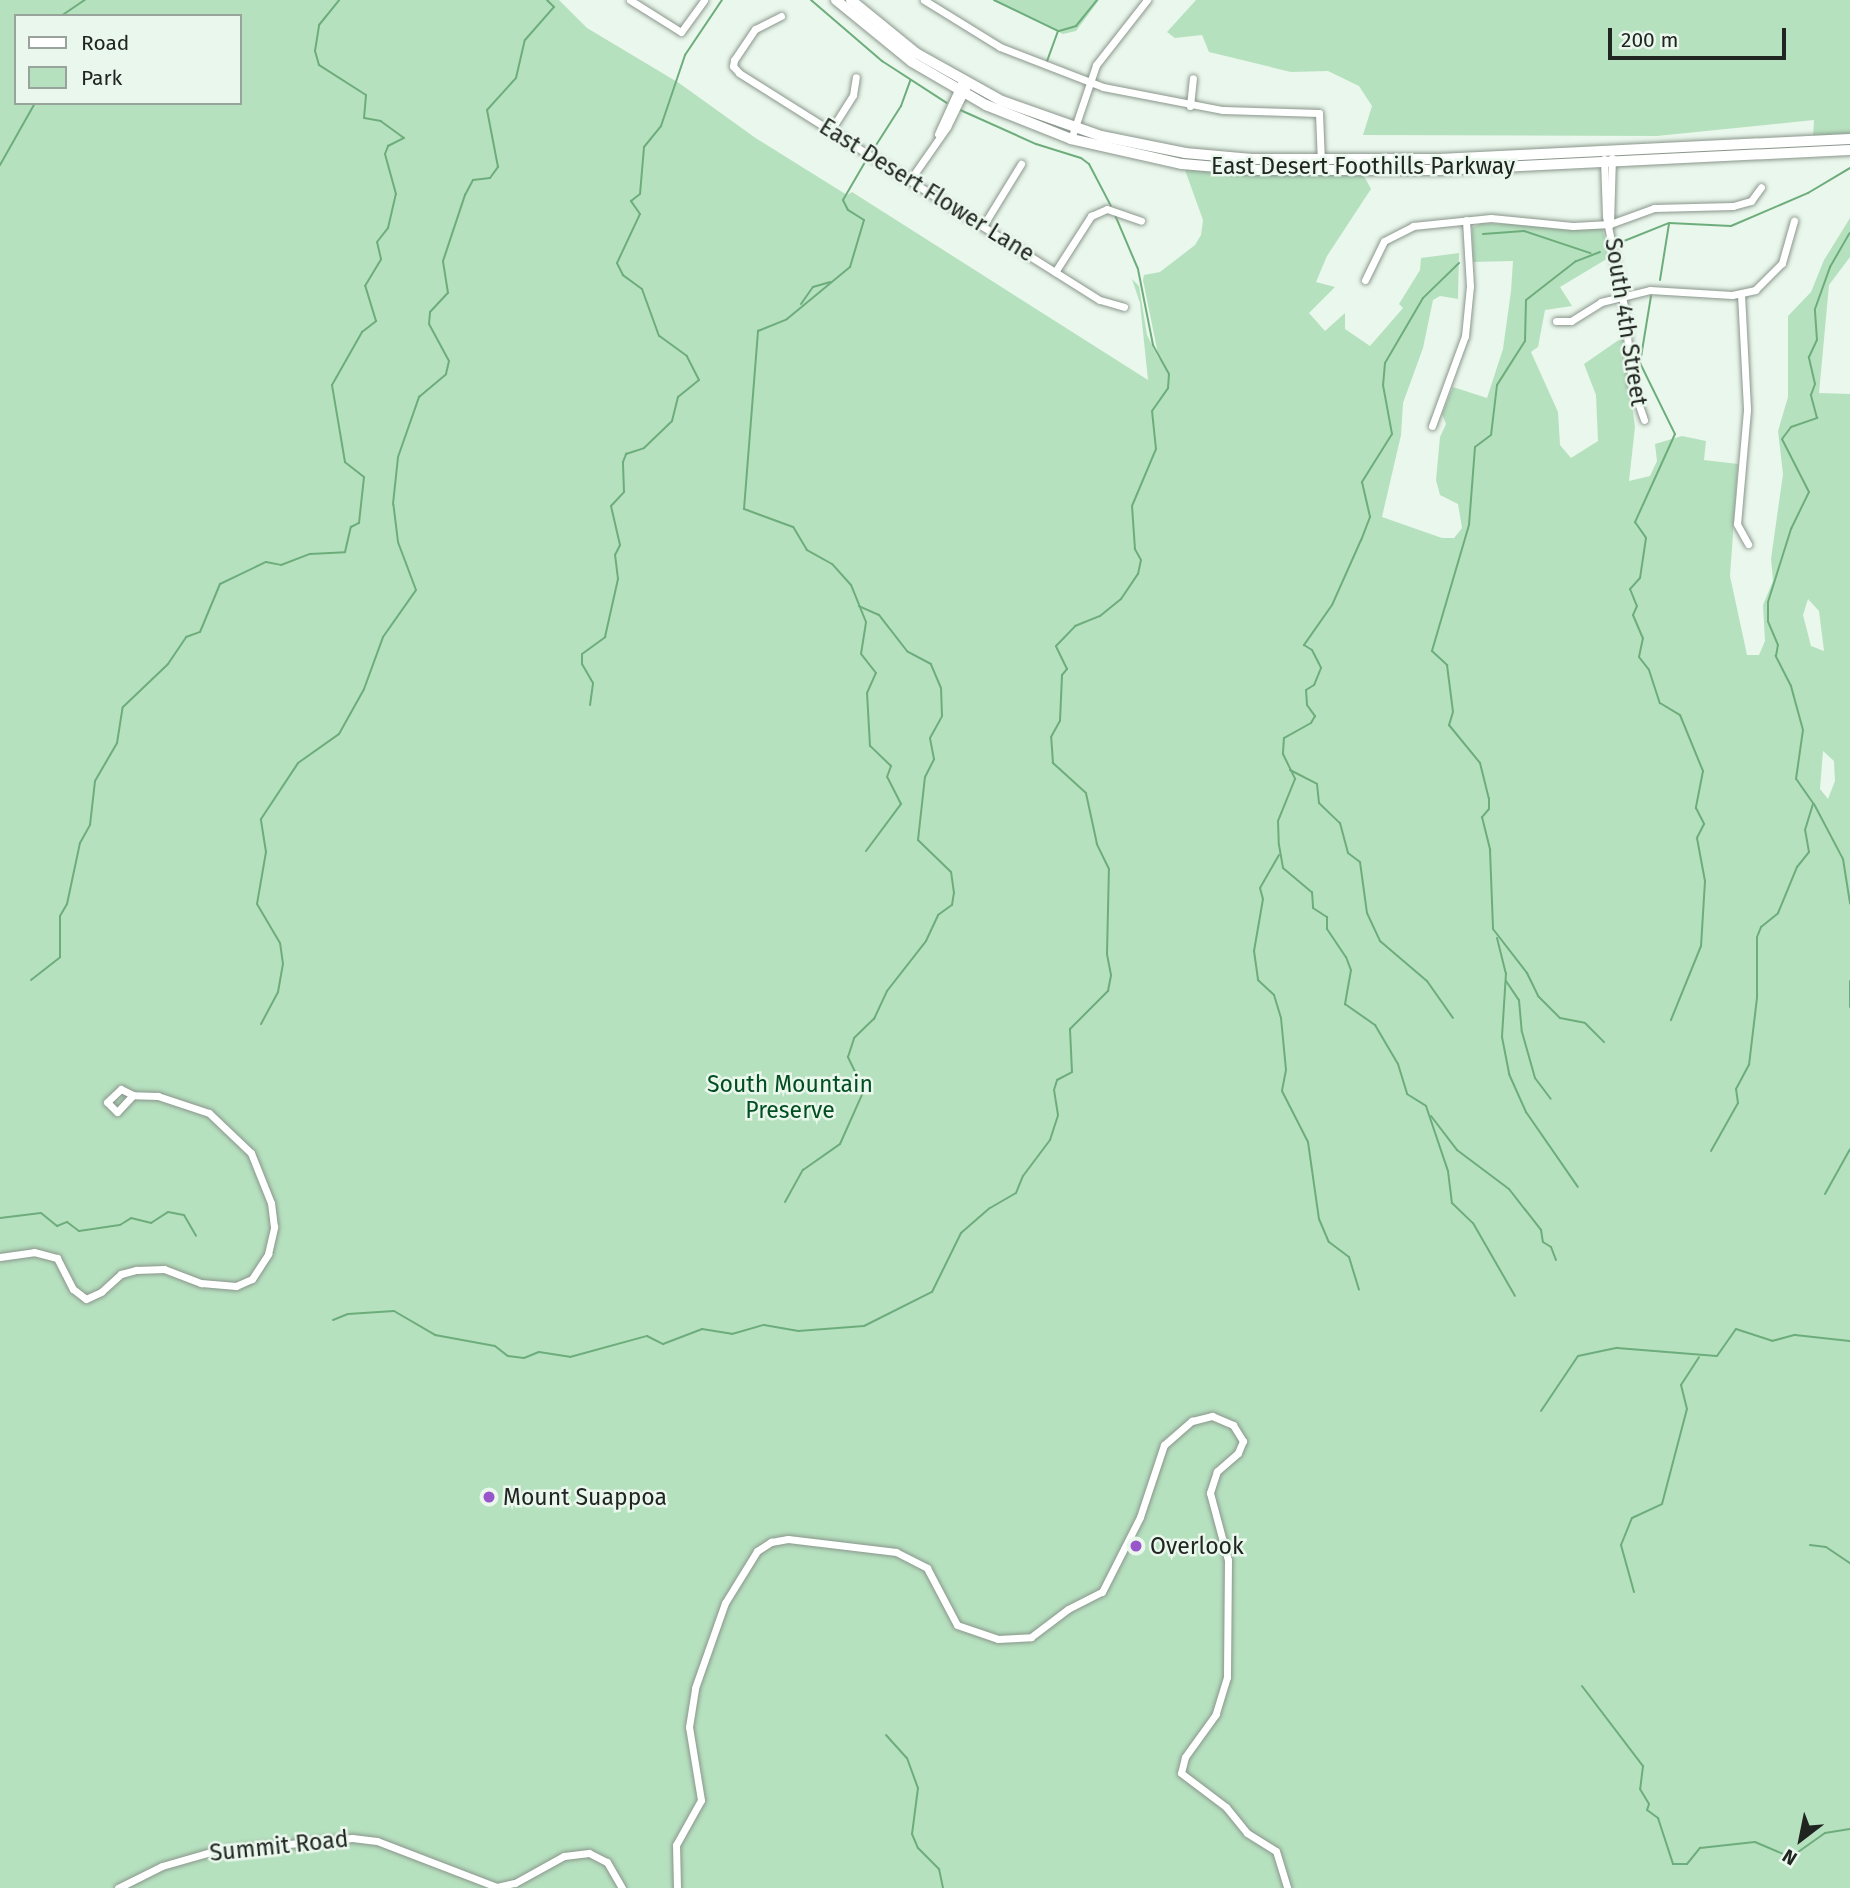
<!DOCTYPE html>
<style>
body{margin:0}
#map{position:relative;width:1850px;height:1888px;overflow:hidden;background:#eaf7ec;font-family:"Fira Sans",sans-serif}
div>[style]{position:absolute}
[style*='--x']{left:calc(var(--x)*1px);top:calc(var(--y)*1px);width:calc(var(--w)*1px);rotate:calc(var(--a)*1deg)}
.green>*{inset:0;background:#b6e1bf}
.stream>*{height:2px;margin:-1px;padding:0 1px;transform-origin:1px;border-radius:1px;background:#6dad7c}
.roads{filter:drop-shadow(0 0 2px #8a968c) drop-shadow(0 0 2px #8a968c)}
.street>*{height:7px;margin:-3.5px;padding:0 3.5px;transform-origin:3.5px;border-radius:3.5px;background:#fff}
.secondary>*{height:10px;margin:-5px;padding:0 5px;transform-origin:5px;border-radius:5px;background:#fff}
.dots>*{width:19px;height:19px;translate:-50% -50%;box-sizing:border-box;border:4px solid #eaf7ec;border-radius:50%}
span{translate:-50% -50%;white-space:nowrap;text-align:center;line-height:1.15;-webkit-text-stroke:5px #eaf7ec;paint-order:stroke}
.street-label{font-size:23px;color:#212521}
.park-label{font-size:23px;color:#004e21}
.poi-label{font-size:23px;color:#212521}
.left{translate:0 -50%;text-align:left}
.legend{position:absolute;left:14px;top:14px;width:228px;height:91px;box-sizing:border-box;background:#eaf7ec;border:2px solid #9aa39b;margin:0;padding:9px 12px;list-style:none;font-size:21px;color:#212521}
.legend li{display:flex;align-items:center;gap:14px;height:35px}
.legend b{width:35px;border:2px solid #9aa39b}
.north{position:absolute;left:1766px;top:1804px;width:70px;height:70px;-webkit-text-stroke:5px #eaf7ec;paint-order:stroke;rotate:212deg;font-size:19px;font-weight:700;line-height:28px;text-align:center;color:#212521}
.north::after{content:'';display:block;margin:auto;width:24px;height:32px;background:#212521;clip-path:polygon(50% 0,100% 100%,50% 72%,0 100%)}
.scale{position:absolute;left:1608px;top:28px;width:178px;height:32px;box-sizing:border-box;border:4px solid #212521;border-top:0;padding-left:9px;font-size:21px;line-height:24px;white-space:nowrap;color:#212521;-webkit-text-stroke:5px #eaf7ec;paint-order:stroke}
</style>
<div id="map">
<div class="green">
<i style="clip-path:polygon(evenodd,0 0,559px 0,587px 28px,679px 83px,757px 139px,847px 195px,852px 192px,1148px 380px,1140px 303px,1132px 279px,1139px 286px,1147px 335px,1159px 359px,1143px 280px,1144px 275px,1160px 272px,1195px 245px,1201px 235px,1203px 220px,1185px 170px,1364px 176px,1371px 189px,1327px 256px,1316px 282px,1335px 287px,1309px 313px,1325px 331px,1345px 313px,1345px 329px,1370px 346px,1403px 308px,1399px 304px,1420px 270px,1421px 258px,1459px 253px,1458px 299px,1440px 296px,1433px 300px,1423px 348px,1403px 403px,1401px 435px,1382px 517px,1442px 538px,1454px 538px,1462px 528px,1458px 504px,1440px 495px,1436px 480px,1440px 437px,1446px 424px,1442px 414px,1453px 387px,1487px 398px,1503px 349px,1511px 291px,1513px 261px,1473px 262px,1472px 228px,1481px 223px,1602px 228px,1610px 257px,1560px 287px,1572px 306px,1545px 310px,1538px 347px,1531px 352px,1558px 412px,1560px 445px,1571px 458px,1598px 441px,1596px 395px,1584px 364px,1623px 337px,1635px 427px,1629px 481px,1650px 476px,1657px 461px,1655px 444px,1682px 436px,1706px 441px,1704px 460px,1738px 464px,1730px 576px,1747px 655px,1759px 655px,1765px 641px,1763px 605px,1773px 581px,1771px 559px,1783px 474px,1778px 431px,1788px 397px,1788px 316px,1811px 292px,1824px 260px,1850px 218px,1850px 257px,1829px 285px,1819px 393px,1850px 394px,1850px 1888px,0 1888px,0 0,16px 16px,240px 16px,240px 103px,16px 103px,16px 16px,0 0,1808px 599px,1819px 611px,1824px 651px,1811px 646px,1803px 615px,1808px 599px,0 0,1823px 751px,1834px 761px,1835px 781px,1828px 799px,1820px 789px,1823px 751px)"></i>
<i style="clip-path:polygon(993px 0,1099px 0,1076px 31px,1063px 34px)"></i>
<i style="clip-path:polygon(1196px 0,1850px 0,1850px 136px,1813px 138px,1814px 120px,1657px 136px,1363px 135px,1372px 106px,1359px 86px,1328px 71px,1291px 72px,1209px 52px,1202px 35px,1175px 38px,1167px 32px)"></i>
</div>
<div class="stream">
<i style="--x:811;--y:0;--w:94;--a:40.7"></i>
<i style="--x:882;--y:61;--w:77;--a:32.9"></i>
<i style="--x:994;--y:0;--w:71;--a:25.8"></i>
<i style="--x:1058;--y:31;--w:32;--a:110"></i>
<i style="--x:61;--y:16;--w:29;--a:-34"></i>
<i style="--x:1059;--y:31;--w:18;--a:-16"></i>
<i style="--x:1076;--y:26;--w:33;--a:-51"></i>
<i style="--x:958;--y:109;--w:85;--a:24.2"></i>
<i style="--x:1036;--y:144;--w:47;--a:17.3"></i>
<i style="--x:1081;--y:158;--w:10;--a:37"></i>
<i style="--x:1089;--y:164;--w:47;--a:62.4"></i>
<i style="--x:871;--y:153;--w:56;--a:-57.4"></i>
<i style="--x:901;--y:106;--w:27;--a:-70"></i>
<i style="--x:0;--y:165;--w:71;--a:-60.6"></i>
<i style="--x:1483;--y:234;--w:41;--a:-4.2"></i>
<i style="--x:1524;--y:231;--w:70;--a:18.4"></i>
<i style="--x:1624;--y:241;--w:48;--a:-21.8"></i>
<i style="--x:1669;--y:223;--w:62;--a:2.8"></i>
<i style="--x:1731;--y:226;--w:84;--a:-23.2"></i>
<i style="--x:1808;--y:193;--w:49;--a:-30.8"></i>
<i style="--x:1600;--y:252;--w:26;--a:159"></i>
<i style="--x:1576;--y:261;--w:63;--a:142"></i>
<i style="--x:1526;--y:300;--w:41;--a:91.4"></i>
<i style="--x:1525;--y:341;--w:52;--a:122.5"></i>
<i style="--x:1497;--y:385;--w:50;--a:96.8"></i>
<i style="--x:1491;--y:435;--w:20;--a:143"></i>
<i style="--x:1475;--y:447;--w:78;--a:94.4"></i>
<i style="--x:1469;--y:525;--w:131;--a:106.4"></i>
<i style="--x:1432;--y:651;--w:21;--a:43"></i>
<i style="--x:1447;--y:665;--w:47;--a:82.7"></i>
<i style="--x:1453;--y:712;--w:14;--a:107"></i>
<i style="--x:1449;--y:725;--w:49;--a:50.8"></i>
<i style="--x:1480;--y:763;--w:36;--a:76"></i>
<i style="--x:1489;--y:798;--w:11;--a:90"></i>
<i style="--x:1489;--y:809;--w:11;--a:131"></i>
<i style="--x:1482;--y:817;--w:34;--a:76"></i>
<i style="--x:1490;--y:850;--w:79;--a:87.8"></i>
<i style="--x:1493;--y:929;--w:56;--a:52.3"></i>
<i style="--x:1527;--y:973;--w:25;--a:64"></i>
<i style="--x:1538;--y:996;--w:31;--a:45"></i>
<i style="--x:1560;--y:1018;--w:25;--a:11"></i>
<i style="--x:1585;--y:1023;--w:27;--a:45"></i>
<i style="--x:1459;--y:263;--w:50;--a:135.8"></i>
<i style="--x:1423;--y:298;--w:75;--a:120.3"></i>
<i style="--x:1385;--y:363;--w:22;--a:95"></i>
<i style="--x:1383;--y:385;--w:50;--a:79.6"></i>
<i style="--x:1392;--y:434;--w:57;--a:122"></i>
<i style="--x:1362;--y:482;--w:36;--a:77"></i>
<i style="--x:1370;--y:517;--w:25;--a:111"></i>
<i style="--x:1361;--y:540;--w:71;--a:114"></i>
<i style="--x:1332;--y:605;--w:49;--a:125"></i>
<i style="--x:1304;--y:645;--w:9;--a:32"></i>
<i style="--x:1312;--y:650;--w:20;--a:63"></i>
<i style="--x:1321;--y:668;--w:18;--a:112"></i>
<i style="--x:1314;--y:685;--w:9;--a:148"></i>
<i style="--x:1306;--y:690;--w:15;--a:86"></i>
<i style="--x:1307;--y:705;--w:14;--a:54"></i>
<i style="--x:1315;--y:716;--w:8;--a:120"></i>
<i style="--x:1311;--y:723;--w:31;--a:151"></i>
<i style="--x:1284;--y:738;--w:16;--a:94"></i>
<i style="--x:1283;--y:754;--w:28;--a:64"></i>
<i style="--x:1295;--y:779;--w:45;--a:112"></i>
<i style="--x:1278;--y:821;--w:24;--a:88"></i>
<i style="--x:1279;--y:845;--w:23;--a:80"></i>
<i style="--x:1283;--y:868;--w:38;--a:40"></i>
<i style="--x:1312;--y:892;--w:16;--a:86"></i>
<i style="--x:1313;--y:908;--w:17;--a:33"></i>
<i style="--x:1327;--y:917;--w:12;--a:90"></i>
<i style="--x:1327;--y:929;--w:34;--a:56"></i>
<i style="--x:1346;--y:957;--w:14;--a:69"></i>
<i style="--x:1351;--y:970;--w:35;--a:100"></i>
<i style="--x:1345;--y:1004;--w:37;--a:35"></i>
<i style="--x:1375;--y:1025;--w:45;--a:59.5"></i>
<i style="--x:1398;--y:1064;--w:31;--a:73"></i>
<i style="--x:1407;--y:1094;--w:22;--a:32"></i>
<i style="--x:1426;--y:1106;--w:69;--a:71.3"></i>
<i style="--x:1448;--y:1171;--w:32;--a:83"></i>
<i style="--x:1452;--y:1203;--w:29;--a:44"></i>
<i style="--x:1473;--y:1223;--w:84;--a:60.1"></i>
<i style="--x:1660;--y:280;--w:57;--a:-80.9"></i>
<i style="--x:1651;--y:296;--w:68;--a:99.3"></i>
<i style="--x:1640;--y:363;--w:79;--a:63.8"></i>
<i style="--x:1675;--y:434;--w:97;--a:114.4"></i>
<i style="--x:1635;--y:522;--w:19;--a:55"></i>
<i style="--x:1646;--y:538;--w:40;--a:98.5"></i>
<i style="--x:1640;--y:578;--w:15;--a:132"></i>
<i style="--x:1630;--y:589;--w:18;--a:68"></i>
<i style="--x:1637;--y:606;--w:10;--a:114"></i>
<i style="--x:1633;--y:615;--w:25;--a:67"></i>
<i style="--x:1643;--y:638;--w:19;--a:102"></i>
<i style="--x:1639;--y:657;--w:16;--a:52"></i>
<i style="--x:1649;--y:670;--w:35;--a:72"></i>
<i style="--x:1660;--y:703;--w:23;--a:31"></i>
<i style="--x:1680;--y:715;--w:61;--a:67.7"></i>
<i style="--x:1703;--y:771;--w:38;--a:101"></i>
<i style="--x:1696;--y:808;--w:18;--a:63"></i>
<i style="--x:1704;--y:824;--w:16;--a:117"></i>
<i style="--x:1697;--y:838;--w:44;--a:79.5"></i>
<i style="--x:1705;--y:881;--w:65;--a:93.5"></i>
<i style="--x:1701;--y:946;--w:80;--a:112.1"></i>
<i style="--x:801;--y:304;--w:21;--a:-55"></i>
<i style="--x:813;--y:287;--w:18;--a:-16"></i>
<i style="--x:590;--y:705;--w:22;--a:-82"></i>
<i style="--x:593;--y:683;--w:22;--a:-120"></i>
<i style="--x:582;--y:664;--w:10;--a:-90"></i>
<i style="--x:582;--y:654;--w:29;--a:-36"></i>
<i style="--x:605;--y:637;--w:59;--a:-77.4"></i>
<i style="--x:618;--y:579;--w:24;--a:-97"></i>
<i style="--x:615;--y:555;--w:11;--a:-63"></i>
<i style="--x:620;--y:545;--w:40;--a:-103"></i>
<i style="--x:611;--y:506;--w:19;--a:-47"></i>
<i style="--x:624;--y:492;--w:30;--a:-92"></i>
<i style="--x:623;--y:462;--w:9;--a:-69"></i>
<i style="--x:626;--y:454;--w:19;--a:-18"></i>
<i style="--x:644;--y:448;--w:39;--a:-44"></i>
<i style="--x:672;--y:421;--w:25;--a:-76"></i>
<i style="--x:678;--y:397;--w:27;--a:-39"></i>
<i style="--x:699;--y:380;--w:27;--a:-117"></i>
<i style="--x:687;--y:356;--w:34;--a:-144"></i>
<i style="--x:659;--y:336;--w:50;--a:-109.9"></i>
<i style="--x:642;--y:289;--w:24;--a:-144"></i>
<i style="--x:623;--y:275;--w:13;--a:-117"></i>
<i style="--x:617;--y:263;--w:54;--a:-64.9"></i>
<i style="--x:640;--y:214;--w:16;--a:-125"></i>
<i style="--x:631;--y:201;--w:11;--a:-38"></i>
<i style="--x:640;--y:194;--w:47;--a:-85.1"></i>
<i style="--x:644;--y:147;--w:27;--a:-51"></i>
<i style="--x:661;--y:126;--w:75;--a:-71.3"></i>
<i style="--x:685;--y:55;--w:66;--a:-56.1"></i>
<i style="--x:1290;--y:770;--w:30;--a:27"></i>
<i style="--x:1317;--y:784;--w:19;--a:84"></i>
<i style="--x:1319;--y:803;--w:29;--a:44"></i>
<i style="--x:1340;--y:823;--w:31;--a:75"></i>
<i style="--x:1348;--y:853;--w:15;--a:37"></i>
<i style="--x:1360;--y:862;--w:51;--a:82.2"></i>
<i style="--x:1367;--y:913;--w:31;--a:65"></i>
<i style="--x:1380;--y:941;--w:62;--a:40.4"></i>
<i style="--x:1427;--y:981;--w:45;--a:54.9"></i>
<i style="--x:1814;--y:804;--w:62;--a:62.2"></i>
<i style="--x:1843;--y:859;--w:45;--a:81"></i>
<i style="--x:866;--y:851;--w:59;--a:-53.3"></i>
<i style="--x:901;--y:804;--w:30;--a:-117"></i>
<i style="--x:887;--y:777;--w:12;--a:-70"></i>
<i style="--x:891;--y:766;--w:29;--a:-136"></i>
<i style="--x:870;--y:746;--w:53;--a:-93.2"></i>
<i style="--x:867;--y:693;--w:22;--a:-66"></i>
<i style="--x:876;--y:673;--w:24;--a:-128"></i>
<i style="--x:861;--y:654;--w:32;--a:-81"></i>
<i style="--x:866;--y:622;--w:40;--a:-112"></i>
<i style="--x:851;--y:585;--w:28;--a:-132"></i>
<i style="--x:832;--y:564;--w:29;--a:-151"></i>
<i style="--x:807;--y:550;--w:27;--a:-121"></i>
<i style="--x:793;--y:527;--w:52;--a:-159.8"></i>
<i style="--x:744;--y:509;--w:179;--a:-85.5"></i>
<i style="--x:758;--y:331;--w:31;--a:-22"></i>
<i style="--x:787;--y:319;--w:82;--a:-39.5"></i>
<i style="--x:850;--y:267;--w:49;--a:-73.4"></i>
<i style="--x:864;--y:220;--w:19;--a:-148"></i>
<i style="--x:848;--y:210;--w:11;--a:-117"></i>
<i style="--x:843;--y:200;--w:50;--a:-59.8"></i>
<i style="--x:1279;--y:855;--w:38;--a:120"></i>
<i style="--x:1260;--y:888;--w:11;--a:75"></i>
<i style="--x:1263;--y:899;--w:53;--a:99.8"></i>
<i style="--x:1254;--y:951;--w:29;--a:82"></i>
<i style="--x:1258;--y:980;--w:22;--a:43"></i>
<i style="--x:1274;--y:995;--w:24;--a:73"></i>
<i style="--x:1281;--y:1018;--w:52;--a:84.5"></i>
<i style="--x:1286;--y:1070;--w:21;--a:101"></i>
<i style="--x:1282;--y:1091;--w:57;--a:63"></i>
<i style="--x:1308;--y:1142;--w:78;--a:81.9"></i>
<i style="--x:1319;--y:1219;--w:25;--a:67"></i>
<i style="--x:1329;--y:1242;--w:25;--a:37"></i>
<i style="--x:1349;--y:1257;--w:34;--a:73"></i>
<i style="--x:1497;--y:938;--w:36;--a:76"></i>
<i style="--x:1506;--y:973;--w:64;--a:93.6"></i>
<i style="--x:1502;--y:1037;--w:38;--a:79"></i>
<i style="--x:1509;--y:1074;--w:42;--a:65.9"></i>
<i style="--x:1526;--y:1112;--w:91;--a:55.3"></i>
<i style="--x:31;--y:980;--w:37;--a:-38"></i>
<i style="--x:60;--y:957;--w:41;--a:-90"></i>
<i style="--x:60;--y:916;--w:14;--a:-60"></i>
<i style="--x:67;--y:904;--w:62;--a:-78"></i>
<i style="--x:80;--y:843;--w:21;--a:-61"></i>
<i style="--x:90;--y:825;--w:44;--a:-83.5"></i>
<i style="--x:95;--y:781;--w:44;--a:-59.9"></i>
<i style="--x:117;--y:743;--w:36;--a:-81"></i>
<i style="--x:123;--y:707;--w:62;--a:-43.7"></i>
<i style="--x:168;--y:664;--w:32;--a:-56"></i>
<i style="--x:186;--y:637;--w:15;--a:-20"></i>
<i style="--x:200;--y:632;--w:52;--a:-67.4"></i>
<i style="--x:220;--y:584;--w:51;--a:-25.6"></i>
<i style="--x:266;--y:562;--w:15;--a:11"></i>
<i style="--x:281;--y:565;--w:31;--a:-21"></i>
<i style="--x:310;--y:554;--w:35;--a:-3"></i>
<i style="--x:345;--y:552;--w:26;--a:-77"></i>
<i style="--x:351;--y:527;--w:9;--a:-27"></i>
<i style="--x:359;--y:523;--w:46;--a:-83.8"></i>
<i style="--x:364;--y:477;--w:24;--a:-142"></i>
<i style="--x:345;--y:462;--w:78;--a:-99.6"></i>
<i style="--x:332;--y:385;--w:61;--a:-60.5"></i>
<i style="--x:362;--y:332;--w:18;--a:-38"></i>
<i style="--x:376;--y:321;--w:37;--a:-107"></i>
<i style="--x:365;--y:286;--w:31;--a:-59"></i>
<i style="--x:381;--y:259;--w:17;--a:-103"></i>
<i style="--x:377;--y:242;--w:18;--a:-52"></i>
<i style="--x:388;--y:228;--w:35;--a:-77"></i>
<i style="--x:396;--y:194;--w:41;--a:-105.4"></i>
<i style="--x:385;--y:154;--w:9;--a:-69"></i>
<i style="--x:388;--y:146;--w:18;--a:-27"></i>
<i style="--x:404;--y:138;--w:29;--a:-144"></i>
<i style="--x:381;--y:121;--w:17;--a:-170"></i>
<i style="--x:364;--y:118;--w:23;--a:-85"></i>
<i style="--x:366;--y:95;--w:56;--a:-147.4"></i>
<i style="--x:319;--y:65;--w:15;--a:-106"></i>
<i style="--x:315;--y:51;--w:26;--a:-81"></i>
<i style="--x:319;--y:25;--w:32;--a:-51"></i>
<i style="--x:1506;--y:981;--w:23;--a:56"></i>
<i style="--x:1519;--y:1000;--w:32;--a:85"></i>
<i style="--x:1522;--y:1032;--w:48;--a:74.2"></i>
<i style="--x:1535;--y:1078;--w:26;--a:53"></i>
<i style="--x:1850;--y:981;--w:26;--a:90"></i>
<i style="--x:261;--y:1024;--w:36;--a:-62"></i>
<i style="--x:278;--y:992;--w:28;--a:-80"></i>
<i style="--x:283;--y:964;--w:21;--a:-98"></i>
<i style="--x:280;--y:943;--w:45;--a:-120.5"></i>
<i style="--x:257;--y:904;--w:53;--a:-80.2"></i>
<i style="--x:266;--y:852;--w:33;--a:-99"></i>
<i style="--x:261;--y:819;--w:67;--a:-56.5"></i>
<i style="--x:298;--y:763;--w:50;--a:-35.3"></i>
<i style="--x:339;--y:734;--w:51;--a:-60.9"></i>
<i style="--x:364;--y:689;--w:55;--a:-69.9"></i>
<i style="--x:383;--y:637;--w:57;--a:-54.9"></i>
<i style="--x:416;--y:590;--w:51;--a:-110.6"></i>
<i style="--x:398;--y:542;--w:38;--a:-97"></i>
<i style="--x:393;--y:504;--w:47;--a:-83.9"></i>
<i style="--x:398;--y:457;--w:64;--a:-70.7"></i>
<i style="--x:419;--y:397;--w:35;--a:-40"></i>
<i style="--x:446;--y:374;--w:13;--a:-77"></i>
<i style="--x:449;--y:361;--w:42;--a:-118.4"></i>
<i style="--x:429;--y:324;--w:12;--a:-85"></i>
<i style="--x:430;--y:312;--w:26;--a:-47"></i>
<i style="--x:448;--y:293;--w:32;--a:-99"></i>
<i style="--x:443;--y:261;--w:70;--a:-71.6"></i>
<i style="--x:465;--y:195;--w:17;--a:-62"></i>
<i style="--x:473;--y:180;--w:17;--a:-7"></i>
<i style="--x:490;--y:178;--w:14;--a:-54"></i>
<i style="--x:498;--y:167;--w:58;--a:-100.9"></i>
<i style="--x:487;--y:110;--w:43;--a:-47.8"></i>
<i style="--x:516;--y:78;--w:39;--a:-77"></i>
<i style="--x:525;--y:40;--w:44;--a:-48.7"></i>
<i style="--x:554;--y:7;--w:10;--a:-135"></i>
<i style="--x:1431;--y:1116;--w:43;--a:52.6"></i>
<i style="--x:1457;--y:1150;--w:65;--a:36.9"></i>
<i style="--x:1509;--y:1189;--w:52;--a:52"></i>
<i style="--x:1541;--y:1230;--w:12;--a:81"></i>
<i style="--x:1543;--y:1242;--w:9;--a:32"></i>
<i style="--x:1551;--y:1247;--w:14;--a:69"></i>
<i style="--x:1711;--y:1151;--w:55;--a:-60.6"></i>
<i style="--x:1738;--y:1103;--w:14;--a:-98"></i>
<i style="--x:1736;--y:1089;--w:27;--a:-62"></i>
<i style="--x:1749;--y:1065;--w:67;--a:-83.2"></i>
<i style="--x:1757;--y:998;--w:61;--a:-90"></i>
<i style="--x:1757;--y:937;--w:11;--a:-68"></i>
<i style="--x:1761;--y:927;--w:22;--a:-39"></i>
<i style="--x:1778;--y:913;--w:50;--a:-67.6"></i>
<i style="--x:1797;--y:867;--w:19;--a:-51"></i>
<i style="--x:1809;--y:852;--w:22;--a:-100"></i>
<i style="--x:1805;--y:830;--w:28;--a:-73"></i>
<i style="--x:1813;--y:803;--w:29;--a:-125"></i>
<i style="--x:1796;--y:779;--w:49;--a:-81.9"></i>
<i style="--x:1803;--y:730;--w:46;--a:-105.3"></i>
<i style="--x:1791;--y:686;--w:34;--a:-117"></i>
<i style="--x:1776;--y:656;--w:11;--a:-80"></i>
<i style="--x:1778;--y:645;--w:26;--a:-113"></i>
<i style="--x:1768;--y:621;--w:19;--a:-90"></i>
<i style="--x:1768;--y:602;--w:77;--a:-72.5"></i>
<i style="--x:1791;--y:529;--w:41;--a:-64.1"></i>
<i style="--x:1809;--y:492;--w:59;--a:-117"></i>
<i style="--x:1782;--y:439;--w:15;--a:-53"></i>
<i style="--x:1791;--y:427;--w:28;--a:-19"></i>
<i style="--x:1817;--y:418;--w:24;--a:-105"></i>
<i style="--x:1811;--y:395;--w:12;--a:-70"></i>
<i style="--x:1815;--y:384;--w:28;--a:-103"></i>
<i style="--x:1809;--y:357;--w:19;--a:-65"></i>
<i style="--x:1817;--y:340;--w:31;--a:-94"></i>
<i style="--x:1815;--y:309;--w:45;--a:-70.3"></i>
<i style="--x:1830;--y:267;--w:39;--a:-60"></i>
<i style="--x:1825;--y:1194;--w:51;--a:-60.9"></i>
<i style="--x:785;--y:1202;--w:37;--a:-61"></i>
<i style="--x:803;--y:1170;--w:45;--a:-35.1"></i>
<i style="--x:840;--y:1144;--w:59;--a:-66"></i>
<i style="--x:864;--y:1090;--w:37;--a:-116"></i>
<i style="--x:848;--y:1057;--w:20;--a:-72"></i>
<i style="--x:854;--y:1038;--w:28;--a:-44"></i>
<i style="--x:874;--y:1019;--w:31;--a:-65"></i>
<i style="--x:887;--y:991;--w:63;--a:-52"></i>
<i style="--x:926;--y:941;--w:29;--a:-65"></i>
<i style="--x:938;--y:915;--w:17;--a:-36"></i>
<i style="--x:952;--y:905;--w:12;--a:-81"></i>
<i style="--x:954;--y:893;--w:21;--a:-98"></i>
<i style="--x:951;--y:872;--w:46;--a:-135.9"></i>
<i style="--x:918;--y:840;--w:63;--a:-83.7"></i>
<i style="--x:925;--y:777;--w:20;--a:-63"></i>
<i style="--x:934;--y:759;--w:21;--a:-101"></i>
<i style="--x:930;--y:738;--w:25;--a:-61"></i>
<i style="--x:942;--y:716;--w:28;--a:-92"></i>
<i style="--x:941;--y:688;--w:26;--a:-113"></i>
<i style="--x:931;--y:664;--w:27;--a:-152"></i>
<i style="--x:907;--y:651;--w:46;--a:-127.9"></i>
<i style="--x:879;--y:615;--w:22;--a:-156"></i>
<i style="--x:0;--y:1218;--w:41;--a:-7"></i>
<i style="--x:41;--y:1213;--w:21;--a:39"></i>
<i style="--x:57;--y:1226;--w:11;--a:-22"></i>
<i style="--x:67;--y:1222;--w:15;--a:37"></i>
<i style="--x:79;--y:1231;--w:41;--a:-8.3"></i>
<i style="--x:120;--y:1225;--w:13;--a:-32"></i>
<i style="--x:131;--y:1218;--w:21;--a:14"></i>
<i style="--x:151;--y:1223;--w:20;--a:-33"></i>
<i style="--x:168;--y:1212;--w:16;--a:11"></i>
<i style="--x:184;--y:1215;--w:24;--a:60"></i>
<i style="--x:333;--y:1320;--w:16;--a:-22"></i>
<i style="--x:348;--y:1314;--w:46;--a:-3.7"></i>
<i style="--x:394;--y:1311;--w:48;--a:30.3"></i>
<i style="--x:435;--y:1335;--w:61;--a:10.4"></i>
<i style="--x:495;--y:1346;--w:16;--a:38"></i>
<i style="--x:508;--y:1356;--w:16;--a:7"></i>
<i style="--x:524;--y:1358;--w:16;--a:-22"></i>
<i style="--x:539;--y:1352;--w:31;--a:9"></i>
<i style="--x:570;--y:1357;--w:80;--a:-15.3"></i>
<i style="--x:647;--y:1336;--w:18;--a:27"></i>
<i style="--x:663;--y:1344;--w:42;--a:-21"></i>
<i style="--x:702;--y:1329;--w:30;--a:9"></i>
<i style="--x:732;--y:1334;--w:33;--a:-16"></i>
<i style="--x:764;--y:1325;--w:35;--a:10"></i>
<i style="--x:798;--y:1331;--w:66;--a:-4.3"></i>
<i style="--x:864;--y:1326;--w:76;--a:-26.6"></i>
<i style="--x:932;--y:1292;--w:66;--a:-63.8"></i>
<i style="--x:961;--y:1233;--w:38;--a:-41"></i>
<i style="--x:990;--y:1208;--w:30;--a:-30"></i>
<i style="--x:1016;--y:1193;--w:18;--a:-68"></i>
<i style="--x:1023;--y:1176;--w:45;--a:-53.1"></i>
<i style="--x:1050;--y:1140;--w:26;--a:-72"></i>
<i style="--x:1058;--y:1115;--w:25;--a:-99"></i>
<i style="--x:1054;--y:1090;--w:10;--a:-73"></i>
<i style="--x:1057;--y:1080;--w:17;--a:-28"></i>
<i style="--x:1072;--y:1072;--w:43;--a:-92.7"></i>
<i style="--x:1070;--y:1029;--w:54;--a:-45"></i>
<i style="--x:1108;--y:991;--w:16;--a:-79"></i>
<i style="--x:1111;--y:975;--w:21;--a:-101"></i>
<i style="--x:1107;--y:954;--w:85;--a:-88.7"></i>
<i style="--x:1109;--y:869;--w:28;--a:-116"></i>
<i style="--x:1097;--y:844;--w:52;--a:-102.2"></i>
<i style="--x:1086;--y:793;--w:45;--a:-137.7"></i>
<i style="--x:1053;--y:763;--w:26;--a:-94"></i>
<i style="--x:1051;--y:737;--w:18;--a:-61"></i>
<i style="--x:1060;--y:721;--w:46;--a:-87.5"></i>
<i style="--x:1062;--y:675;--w:8;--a:-50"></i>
<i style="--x:1067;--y:669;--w:25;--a:-116"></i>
<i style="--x:1056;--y:646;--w:28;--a:-46"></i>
<i style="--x:1075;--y:626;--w:27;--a:-22"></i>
<i style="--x:1100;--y:616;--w:27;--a:-39"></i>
<i style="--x:1121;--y:599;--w:30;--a:-56"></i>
<i style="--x:1138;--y:574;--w:14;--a:-78"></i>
<i style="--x:1141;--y:560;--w:13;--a:-119"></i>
<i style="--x:1135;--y:549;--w:43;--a:-94"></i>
<i style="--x:1132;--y:506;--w:62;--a:-67.2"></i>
<i style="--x:1156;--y:449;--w:38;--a:-96"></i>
<i style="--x:1152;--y:411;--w:28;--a:-55"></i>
<i style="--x:1168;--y:388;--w:14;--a:-86"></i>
<i style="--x:1169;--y:374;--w:33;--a:-119"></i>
<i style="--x:1153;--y:345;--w:77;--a:-101.2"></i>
<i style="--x:1138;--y:269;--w:59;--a:-113.1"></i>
<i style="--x:1541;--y:1411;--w:66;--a:-56.1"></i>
<i style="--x:1578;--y:1356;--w:40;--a:-12"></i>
<i style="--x:1617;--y:1348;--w:100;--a:4.6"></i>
<i style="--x:1717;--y:1356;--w:33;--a:-55"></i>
<i style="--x:1736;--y:1329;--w:38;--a:18"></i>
<i style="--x:1772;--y:1341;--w:24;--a:-15"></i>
<i style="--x:1795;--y:1335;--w:55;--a:6.2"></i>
<i style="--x:1810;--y:1545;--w:16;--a:7"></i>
<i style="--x:1826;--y:1547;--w:29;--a:34"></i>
<i style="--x:1634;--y:1592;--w:49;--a:-105.5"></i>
<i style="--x:1621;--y:1545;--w:29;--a:-68"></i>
<i style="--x:1632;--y:1518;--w:33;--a:-25"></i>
<i style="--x:1662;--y:1504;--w:98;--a:-75.3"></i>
<i style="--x:1687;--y:1409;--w:25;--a:-104"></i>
<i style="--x:1681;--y:1385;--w:33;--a:-57"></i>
<i style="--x:1582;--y:1686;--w:101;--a:52.7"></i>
<i style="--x:1643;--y:1766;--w:23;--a:97"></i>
<i style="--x:1640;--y:1789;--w:17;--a:59"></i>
<i style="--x:1649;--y:1804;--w:6;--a:108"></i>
<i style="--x:1647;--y:1810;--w:14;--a:36"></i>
<i style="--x:1658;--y:1818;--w:48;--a:71.9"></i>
<i style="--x:1673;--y:1864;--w:14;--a:0"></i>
<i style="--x:1687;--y:1864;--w:21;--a:-51"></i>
<i style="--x:1700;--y:1848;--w:55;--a:-6.2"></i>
<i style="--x:1755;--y:1842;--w:39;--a:23"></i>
<i style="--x:1791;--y:1857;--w:42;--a:-35.2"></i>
<i style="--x:1825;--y:1833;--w:25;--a:-9"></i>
<i style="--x:886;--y:1735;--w:31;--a:48"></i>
<i style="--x:907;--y:1758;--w:32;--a:70"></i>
<i style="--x:918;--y:1788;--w:46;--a:97.4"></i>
<i style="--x:912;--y:1834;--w:15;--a:67"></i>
<i style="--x:918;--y:1848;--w:30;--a:45"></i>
<i style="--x:939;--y:1869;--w:19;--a:78"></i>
</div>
<div class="roads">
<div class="street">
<i style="--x:630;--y:0;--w:60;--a:32.1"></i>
<i style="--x:681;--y:32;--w:39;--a:-54"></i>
<i style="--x:924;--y:0;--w:89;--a:31.7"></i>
<i style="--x:1000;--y:47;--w:110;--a:21.2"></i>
<i style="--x:1103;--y:87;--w:122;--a:10.9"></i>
<i style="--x:1223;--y:110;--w:96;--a:1.8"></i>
<i style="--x:1319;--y:113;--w:50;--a:87.7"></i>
<i style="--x:781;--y:16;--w:29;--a:153"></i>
<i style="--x:755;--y:29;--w:37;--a:124"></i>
<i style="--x:734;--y:60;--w:6;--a:99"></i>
<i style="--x:733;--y:66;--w:9;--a:49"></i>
<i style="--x:739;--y:73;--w:426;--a:32.2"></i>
<i style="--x:1100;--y:300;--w:25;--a:16"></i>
<i style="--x:1190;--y:106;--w:28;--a:-84"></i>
<i style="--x:831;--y:130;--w:41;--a:-57.8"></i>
<i style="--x:853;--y:95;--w:18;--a:-81"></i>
<i style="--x:938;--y:134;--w:58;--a:-65.6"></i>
<i style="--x:1071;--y:139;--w:78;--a:-71.3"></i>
<i style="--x:1096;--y:65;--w:83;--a:-51.9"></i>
<i style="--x:1604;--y:159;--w:57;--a:88"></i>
<i style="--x:1606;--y:216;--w:92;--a:78.7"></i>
<i style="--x:1624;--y:306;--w:79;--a:84.2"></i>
<i style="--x:1632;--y:385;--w:37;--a:71"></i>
<i style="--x:910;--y:180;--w:65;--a:-55.1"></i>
<i style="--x:947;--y:127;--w:48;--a:-64"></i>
<i style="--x:1610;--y:224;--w:66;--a:-88.3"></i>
<i style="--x:983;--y:226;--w:73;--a:-58.5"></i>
<i style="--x:1055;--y:272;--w:67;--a:-57.3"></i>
<i style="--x:1091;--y:216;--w:17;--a:-24"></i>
<i style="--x:1107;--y:209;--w:36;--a:19"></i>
<i style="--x:1365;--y:280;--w:43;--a:-64"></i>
<i style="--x:1384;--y:241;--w:33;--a:-27"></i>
<i style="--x:1413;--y:226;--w:78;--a:-5.9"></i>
<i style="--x:1491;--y:218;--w:82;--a:5.6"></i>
<i style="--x:1573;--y:226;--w:37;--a:-3"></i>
<i style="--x:1610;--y:224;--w:47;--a:-20"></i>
<i style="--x:1654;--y:208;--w:79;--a:-1.5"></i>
<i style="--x:1733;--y:206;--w:19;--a:-16"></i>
<i style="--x:1751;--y:201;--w:17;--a:-54"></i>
<i style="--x:1741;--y:294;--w:116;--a:87"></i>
<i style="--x:1747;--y:410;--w:114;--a:95"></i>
<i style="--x:1737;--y:524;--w:23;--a:61"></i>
<i style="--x:1556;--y:321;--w:15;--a:0"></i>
<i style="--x:1571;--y:321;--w:36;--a:-32"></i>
<i style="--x:1601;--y:302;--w:50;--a:-13.8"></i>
<i style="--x:1650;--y:290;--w:82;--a:3.5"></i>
<i style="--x:1732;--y:295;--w:24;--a:-12"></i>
<i style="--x:1755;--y:290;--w:38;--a:-45"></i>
<i style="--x:1782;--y:263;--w:44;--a:-74.1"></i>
<i style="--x:1432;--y:426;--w:96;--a:-69.9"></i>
<i style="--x:1465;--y:336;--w:50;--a:-84.3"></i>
<i style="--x:1470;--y:286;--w:66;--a:-93.5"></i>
<i style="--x:121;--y:1089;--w:13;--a:27"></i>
<i style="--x:133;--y:1095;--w:23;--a:133"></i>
<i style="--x:117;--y:1112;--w:14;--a:-135"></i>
<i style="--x:107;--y:1102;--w:19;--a:-43"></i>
<i style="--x:0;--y:1257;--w:34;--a:-8"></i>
<i style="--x:34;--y:1252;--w:24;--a:15"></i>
<i style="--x:57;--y:1258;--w:35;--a:63"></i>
<i style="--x:73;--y:1289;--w:16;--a:38"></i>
<i style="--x:86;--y:1299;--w:17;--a:-25"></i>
<i style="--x:101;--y:1292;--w:27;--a:-42"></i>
<i style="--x:121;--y:1274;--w:16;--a:-15"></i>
<i style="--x:136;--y:1270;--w:28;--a:-2"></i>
<i style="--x:164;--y:1269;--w:40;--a:21"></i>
<i style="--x:201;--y:1283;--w:35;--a:5"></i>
<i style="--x:236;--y:1286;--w:17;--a:-24"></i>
<i style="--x:252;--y:1279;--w:30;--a:-57"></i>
<i style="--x:268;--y:1254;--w:28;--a:-77"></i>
<i style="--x:274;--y:1227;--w:24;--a:-97"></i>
<i style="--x:271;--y:1203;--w:54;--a:-111.8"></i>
<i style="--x:251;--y:1153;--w:58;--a:-136.4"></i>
<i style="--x:209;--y:1113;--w:54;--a:-161.6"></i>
<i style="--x:158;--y:1096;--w:25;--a:-178"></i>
<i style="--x:118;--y:1888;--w:49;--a:-26.6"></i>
<i style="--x:162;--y:1866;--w:54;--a:-16.1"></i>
<i style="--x:214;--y:1851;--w:139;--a:-5.4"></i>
<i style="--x:352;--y:1838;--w:25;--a:7"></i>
<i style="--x:377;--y:1841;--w:129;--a:21"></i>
<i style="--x:497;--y:1887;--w:18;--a:-13"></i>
<i style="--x:515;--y:1883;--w:56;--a:-28.9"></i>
<i style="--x:564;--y:1856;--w:25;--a:-7"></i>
<i style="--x:589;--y:1853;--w:20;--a:27"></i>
<i style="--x:607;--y:1862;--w:30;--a:60"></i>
<i style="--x:677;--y:1888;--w:43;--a:-91.3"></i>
<i style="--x:676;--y:1845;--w:51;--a:-60.9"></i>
<i style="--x:701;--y:1800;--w:74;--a:-99.3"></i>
<i style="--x:689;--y:1727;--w:39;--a:-81"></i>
<i style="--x:695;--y:1688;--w:90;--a:-70.6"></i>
<i style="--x:725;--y:1603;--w:61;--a:-58.4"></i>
<i style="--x:757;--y:1551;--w:17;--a:-33"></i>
<i style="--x:771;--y:1542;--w:17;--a:-10"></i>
<i style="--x:788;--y:1539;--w:109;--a:6.9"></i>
<i style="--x:896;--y:1552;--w:35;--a:27"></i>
<i style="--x:927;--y:1568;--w:64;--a:62.2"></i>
<i style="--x:957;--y:1625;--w:43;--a:18.9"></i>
<i style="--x:998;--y:1639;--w:33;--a:-3"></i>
<i style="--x:1031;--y:1637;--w:46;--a:-37.1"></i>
<i style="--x:1068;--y:1609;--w:38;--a:-27"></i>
<i style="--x:1102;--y:1592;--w:84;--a:-63.1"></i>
<i style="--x:1140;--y:1517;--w:76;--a:-71.6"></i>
<i style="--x:1164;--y:1445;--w:37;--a:-41"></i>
<i style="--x:1192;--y:1421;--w:21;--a:-14"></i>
<i style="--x:1212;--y:1416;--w:23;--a:23"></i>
<i style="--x:1233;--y:1425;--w:19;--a:58"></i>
<i style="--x:1243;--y:1441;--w:13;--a:113"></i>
<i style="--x:1238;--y:1453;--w:28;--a:139"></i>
<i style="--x:1217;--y:1471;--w:23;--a:108"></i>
<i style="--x:1210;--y:1493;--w:69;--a:75"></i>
<i style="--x:1228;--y:1560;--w:117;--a:90.5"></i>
<i style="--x:1227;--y:1677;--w:39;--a:107"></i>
<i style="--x:1216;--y:1714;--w:53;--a:125.8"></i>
<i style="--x:1185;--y:1757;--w:16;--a:104"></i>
<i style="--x:1181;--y:1773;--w:56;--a:37.1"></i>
<i style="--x:1226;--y:1807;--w:33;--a:51"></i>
<i style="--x:1247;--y:1833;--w:34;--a:32"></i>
<i style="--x:1276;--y:1851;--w:39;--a:73"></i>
</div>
<div class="secondary">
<i style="--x:836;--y:0;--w:98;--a:39.2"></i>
<i style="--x:912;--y:62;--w:86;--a:30.2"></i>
<i style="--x:986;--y:105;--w:92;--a:21.8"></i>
<i style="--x:1071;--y:139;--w:114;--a:12.7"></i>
<i style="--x:1182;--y:164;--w:71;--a:4.8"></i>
<i style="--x:1253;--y:170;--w:186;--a:0"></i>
<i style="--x:1439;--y:170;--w:411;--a:-2.8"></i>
<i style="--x:851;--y:0;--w:84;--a:39.2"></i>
<i style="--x:916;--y:53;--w:98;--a:29.2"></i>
<i style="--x:1002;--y:101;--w:105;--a:19.5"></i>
<i style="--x:1101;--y:136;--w:86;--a:11.4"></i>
<i style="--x:1185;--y:153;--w:67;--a:5.1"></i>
<i style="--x:1252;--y:159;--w:187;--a:0"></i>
<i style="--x:1439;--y:159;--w:411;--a:-2.8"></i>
</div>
</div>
<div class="dots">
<i style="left:489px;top:1497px;background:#9956ca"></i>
<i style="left:1136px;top:1546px;background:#9956ca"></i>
</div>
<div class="street-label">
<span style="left:1363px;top:166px">East Desert Foothills Parkway</span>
<span style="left:927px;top:190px;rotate:32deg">East Desert Flower Lane</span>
<span style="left:1626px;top:322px;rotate:81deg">South 4th Street</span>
<span style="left:279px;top:1846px;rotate:-6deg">Summit Road</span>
</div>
<div class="park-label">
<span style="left:790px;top:1097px">South Mountain<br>Preserve</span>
</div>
<div class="poi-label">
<span class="left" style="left:503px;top:1497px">Mount Suappoa</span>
<span class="left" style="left:1150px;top:1546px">Overlook</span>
</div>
<ul class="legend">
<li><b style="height:9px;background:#fff"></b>Road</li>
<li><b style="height:19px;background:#b6e1bf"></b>Park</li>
</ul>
<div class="north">N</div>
<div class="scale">200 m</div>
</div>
